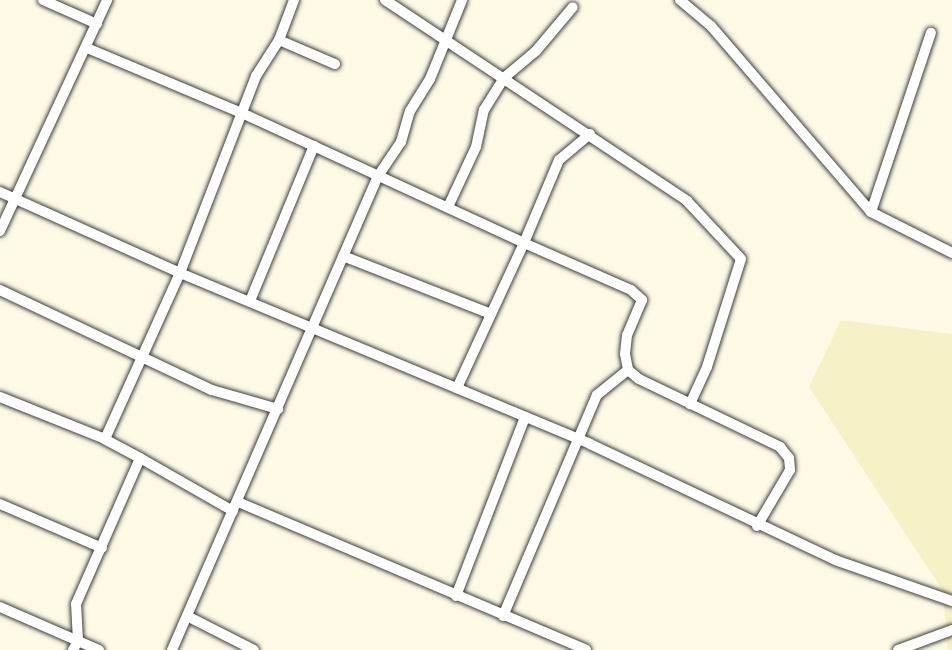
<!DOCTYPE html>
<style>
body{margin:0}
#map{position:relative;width:952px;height:650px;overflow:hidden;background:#fffae6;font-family:"Libre Baskerville",serif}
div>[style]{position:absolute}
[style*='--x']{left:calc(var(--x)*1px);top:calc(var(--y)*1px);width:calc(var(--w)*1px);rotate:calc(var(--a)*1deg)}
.farmland>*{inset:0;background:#f6f2c5}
.roads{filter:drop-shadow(0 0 2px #3d3d3d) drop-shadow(0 0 2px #3d3d3d)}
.minor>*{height:10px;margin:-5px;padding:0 5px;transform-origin:5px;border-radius:5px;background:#fff}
span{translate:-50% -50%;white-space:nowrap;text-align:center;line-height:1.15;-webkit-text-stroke:6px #fff;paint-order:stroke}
</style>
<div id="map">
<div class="farmland">
<i style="clip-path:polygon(841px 320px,952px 334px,952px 650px,948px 650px,943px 591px,809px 387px)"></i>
</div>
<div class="roads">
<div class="minor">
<i style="--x:43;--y:0;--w:59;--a:24"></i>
<i style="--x:385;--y:0;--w:363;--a:33.6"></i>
<i style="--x:687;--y:201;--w:79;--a:47"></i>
<i style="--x:741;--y:259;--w:113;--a:107.5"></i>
<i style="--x:707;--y:367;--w:41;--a:114.7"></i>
<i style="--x:680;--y:0;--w:40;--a:40"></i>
<i style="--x:711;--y:26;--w:245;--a:49.3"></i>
<i style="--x:871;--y:212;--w:91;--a:26.8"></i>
<i style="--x:279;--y:40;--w:61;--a:23.2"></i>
<i style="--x:87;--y:48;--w:170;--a:22.8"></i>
<i style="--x:244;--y:114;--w:308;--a:24.7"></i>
<i style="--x:524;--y:243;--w:160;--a:114.8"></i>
<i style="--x:590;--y:134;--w:40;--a:140"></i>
<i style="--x:559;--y:160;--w:90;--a:112.9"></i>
<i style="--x:524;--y:243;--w:117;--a:23.7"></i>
<i style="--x:631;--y:290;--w:15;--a:42"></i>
<i style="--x:642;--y:300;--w:38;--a:113"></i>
<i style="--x:627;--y:335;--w:19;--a:96"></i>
<i style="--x:625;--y:354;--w:16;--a:79"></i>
<i style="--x:628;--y:370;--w:14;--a:39"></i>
<i style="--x:639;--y:379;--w:157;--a:25.7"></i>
<i style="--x:780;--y:447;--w:14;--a:51"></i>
<i style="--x:789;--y:458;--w:12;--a:85"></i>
<i style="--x:790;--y:470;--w:65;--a:120.5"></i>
<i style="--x:0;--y:192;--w:197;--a:24.2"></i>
<i style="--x:180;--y:273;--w:444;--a:22.6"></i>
<i style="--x:590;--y:444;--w:271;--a:25.3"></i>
<i style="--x:835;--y:560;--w:124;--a:19.3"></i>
<i style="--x:448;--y:207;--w:66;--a:-65"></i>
<i style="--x:476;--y:147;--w:38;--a:-78"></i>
<i style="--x:484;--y:110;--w:39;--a:-58"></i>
<i style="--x:505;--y:77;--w:40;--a:-40"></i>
<i style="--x:536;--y:51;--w:57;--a:-49.9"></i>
<i style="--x:871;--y:212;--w:189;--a:-71.5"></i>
<i style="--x:0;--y:231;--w:255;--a:-65.1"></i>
<i style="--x:343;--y:256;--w:159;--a:21.4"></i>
<i style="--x:0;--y:290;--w:234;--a:25.3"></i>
<i style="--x:212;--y:390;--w:69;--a:16.1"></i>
<i style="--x:250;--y:301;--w:168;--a:-67.6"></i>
<i style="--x:0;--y:397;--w:113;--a:21.8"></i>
<i style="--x:140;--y:458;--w:107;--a:29.7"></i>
<i style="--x:238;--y:502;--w:378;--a:23"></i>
<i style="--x:0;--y:504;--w:111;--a:23.3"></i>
<i style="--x:456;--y:596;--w:192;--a:-68.9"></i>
<i style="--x:0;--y:607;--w:108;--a:23.5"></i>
<i style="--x:187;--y:616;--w:75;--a:26.9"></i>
<i style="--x:503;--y:616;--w:240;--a:-67"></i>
<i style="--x:597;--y:395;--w:40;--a:-39"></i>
<i style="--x:73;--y:650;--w:10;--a:-61"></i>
<i style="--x:78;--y:641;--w:37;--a:-93"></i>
<i style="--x:76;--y:604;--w:159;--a:-66.3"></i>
<i style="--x:140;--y:458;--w:40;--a:-152"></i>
<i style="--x:105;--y:439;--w:182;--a:-65.7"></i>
<i style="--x:180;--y:273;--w:211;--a:-68.9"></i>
<i style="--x:256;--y:76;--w:43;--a:-57.4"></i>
<i style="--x:279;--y:40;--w:43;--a:-69.4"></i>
<i style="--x:172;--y:650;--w:517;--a:-66.51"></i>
<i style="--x:378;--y:176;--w:41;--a:-55.9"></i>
<i style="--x:401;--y:142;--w:32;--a:-74"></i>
<i style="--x:410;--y:111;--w:38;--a:-58"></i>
<i style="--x:430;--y:79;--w:85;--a:-67.9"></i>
<i style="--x:898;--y:650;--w:58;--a:-20.3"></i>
</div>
</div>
</div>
